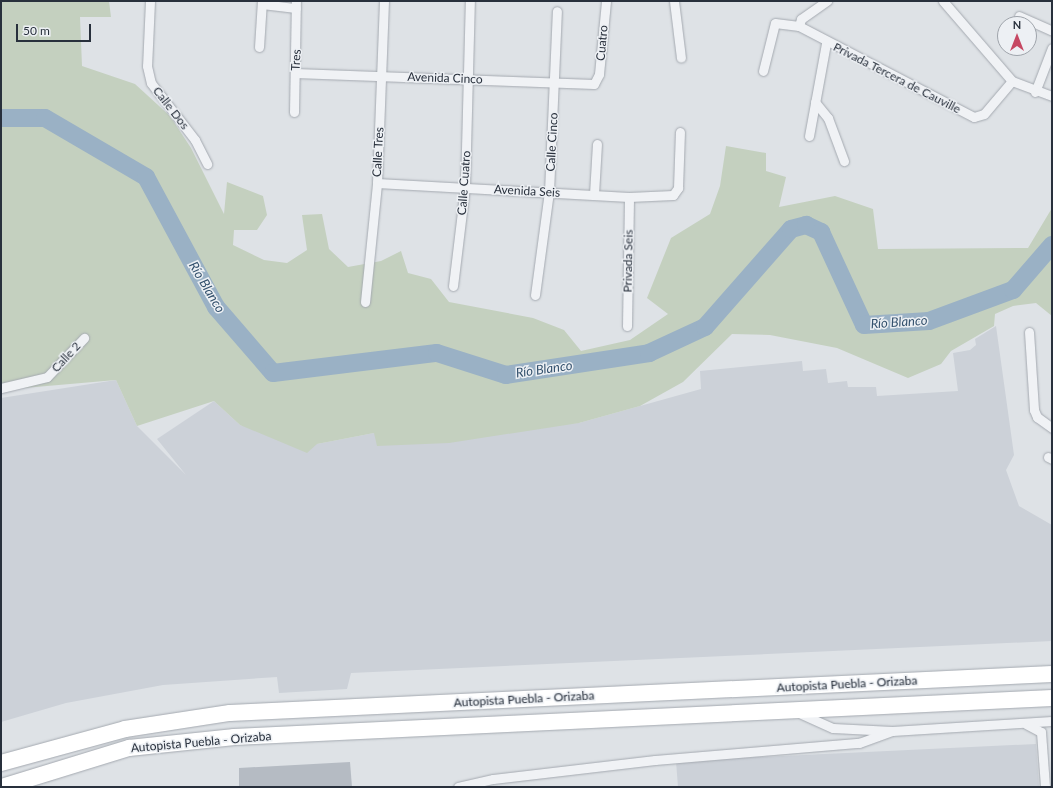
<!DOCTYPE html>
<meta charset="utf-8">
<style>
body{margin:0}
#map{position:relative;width:1053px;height:788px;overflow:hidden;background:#dee2e6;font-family:Lato,sans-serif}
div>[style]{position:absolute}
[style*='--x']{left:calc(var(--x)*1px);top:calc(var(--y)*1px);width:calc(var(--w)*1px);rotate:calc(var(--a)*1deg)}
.built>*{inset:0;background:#ccd1d8}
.green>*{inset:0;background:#c4d0bf}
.river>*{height:18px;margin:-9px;padding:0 9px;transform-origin:9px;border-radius:9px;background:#9ab1c5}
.building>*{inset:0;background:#b5bbc3}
.roads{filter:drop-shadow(0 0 1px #a4a9b0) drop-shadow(0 0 1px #a4a9b0)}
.minor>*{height:9px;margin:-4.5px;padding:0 4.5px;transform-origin:4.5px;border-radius:4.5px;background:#f0f2f5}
.motorway>*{height:16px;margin:-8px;padding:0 8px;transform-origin:8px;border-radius:8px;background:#fff}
span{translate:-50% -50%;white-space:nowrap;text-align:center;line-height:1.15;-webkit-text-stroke:3px #edf0f4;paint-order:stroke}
.street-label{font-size:12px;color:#28303c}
.water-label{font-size:13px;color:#34516d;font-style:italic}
.frame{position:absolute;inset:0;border:2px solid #28303c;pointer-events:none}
.north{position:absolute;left:997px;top:16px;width:40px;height:40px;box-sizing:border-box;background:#edf0f4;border:1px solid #9ea3aa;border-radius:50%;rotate:0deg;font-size:11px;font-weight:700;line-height:16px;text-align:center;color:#28303c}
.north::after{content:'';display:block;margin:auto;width:14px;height:18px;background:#c64863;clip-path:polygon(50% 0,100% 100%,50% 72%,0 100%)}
.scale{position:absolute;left:16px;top:24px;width:75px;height:18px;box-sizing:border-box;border:2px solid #28303c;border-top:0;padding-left:5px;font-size:12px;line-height:14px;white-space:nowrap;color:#28303c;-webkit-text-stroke:3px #edf0f4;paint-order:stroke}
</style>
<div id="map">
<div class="built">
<i style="clip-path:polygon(996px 326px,1014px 455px,1006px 470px,1019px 506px,1052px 525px,1052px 641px,351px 673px,347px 689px,279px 693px,277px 677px,163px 685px,66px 703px,1px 722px,1px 398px,116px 380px,137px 426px,186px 475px,157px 439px,214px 401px,240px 425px,317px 444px,374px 433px,579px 423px,701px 389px,700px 371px,802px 361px,803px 371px,826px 369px,828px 383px,847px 381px,848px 387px,876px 387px,877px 396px,958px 391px,953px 353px,970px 350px,976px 345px,975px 339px)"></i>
<i style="clip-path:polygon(1036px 744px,1039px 787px,678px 787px,676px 761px)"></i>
</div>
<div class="green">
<i style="clip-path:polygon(1px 1px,109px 1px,111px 17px,80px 17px,82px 66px,135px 84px,170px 116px,191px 148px,224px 214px,227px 182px,263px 196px,267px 215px,257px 230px,234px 230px,233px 245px,264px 260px,287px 263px,307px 250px,302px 215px,322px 214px,329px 249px,348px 267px,381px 261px,401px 251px,408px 273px,431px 279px,449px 302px,533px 318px,564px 330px,581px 351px,630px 340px,668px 314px,647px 298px,671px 238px,710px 214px,720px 186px,726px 146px,766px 153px,766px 171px,786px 177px,779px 207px,835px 196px,873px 209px,878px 249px,1028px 248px,1052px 208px,1052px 316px,1036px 303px,1013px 306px,995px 314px,994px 326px,951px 351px,941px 364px,908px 378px,837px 348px,770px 335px,732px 334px,683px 382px,640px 406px,579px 423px,449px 443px,377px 446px,374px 433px,317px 444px,307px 453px,240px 425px,214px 401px,137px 426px,116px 380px,1px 390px)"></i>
</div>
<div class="river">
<i style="--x:1;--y:118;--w:44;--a:0"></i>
<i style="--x:45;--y:118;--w:117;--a:30.3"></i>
<i style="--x:146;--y:177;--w:148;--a:61.7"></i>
<i style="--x:216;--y:307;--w:87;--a:49.2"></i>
<i style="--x:273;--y:373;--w:165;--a:-7"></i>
<i style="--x:437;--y:353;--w:72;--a:17.7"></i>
<i style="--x:506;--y:375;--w:145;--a:-8.7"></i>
<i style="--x:649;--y:353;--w:62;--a:-24.9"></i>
<i style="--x:705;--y:327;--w:130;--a:-48.7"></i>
<i style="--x:791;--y:229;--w:16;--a:-15"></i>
<i style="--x:806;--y:225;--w:17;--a:25"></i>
<i style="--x:821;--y:232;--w:102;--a:65.2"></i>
<i style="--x:864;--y:325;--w:65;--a:-3.5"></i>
<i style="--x:929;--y:321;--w:90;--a:-20.3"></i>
<i style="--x:1013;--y:290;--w:60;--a:-49.1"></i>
</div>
<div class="building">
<i style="clip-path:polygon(350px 762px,352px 787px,239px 787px,239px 768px)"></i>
</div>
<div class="roads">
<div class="minor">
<i style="--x:150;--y:1;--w:65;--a:92.6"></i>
<i style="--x:147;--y:66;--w:17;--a:77"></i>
<i style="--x:151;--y:83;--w:72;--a:52.3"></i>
<i style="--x:195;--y:140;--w:27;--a:63"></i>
<i style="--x:674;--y:1;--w:57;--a:83"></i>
<i style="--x:943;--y:1;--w:106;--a:49.2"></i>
<i style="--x:1012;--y:81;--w:43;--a:20.6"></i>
<i style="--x:262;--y:4;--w:34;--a:7"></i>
<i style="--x:1019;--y:16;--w:36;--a:24"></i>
<i style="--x:799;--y:26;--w:197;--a:27.5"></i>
<i style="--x:974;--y:117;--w:10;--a:-17"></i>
<i style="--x:984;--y:114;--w:43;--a:-49.7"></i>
<i style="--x:799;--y:26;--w:7;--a:-74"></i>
<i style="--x:801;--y:19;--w:32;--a:-35"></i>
<i style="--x:259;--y:47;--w:46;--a:-86.3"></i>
<i style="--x:763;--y:71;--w:49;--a:-76"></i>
<i style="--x:775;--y:23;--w:24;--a:7"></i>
<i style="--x:295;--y:73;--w:299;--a:2.1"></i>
<i style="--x:594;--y:84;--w:11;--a:-63"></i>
<i style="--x:599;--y:74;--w:73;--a:-84.5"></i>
<i style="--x:1035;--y:92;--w:47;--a:-68.9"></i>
<i style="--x:815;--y:102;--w:21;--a:51"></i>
<i style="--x:828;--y:118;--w:46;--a:69.6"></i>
<i style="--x:294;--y:112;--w:111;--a:-89"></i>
<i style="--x:809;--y:136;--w:95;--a:-79.6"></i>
<i style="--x:377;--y:183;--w:252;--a:3.2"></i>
<i style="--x:629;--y:197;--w:44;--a:-2.6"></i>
<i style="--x:673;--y:195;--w:9;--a:-54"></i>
<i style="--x:678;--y:188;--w:56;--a:-88"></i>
<i style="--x:594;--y:194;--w:50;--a:-86.6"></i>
<i style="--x:453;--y:286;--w:100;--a:-83.1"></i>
<i style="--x:465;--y:187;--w:186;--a:-88.5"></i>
<i style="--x:535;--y:295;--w:104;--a:-82.3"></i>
<i style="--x:549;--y:192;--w:181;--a:-87.5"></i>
<i style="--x:365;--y:302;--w:120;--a:-84.2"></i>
<i style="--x:377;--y:183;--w:182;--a:-87.8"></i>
<i style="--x:627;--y:326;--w:129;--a:-89.1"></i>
<i style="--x:1029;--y:332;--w:78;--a:86.3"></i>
<i style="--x:1034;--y:410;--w:8;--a:67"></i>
<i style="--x:1037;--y:417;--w:19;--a:36"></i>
<i style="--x:1;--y:388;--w:47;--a:-13.4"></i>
<i style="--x:47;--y:377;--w:54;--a:-46.5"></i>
<i style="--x:1048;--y:457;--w:4;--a:27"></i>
<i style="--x:799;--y:713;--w:37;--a:24"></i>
<i style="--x:833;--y:728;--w:59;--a:2.9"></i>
<i style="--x:892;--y:731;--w:160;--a:-3.6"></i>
<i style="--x:1026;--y:724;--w:17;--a:28"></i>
<i style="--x:1041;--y:732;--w:55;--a:85.8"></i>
<i style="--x:458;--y:787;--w:36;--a:-13"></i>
<i style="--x:493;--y:779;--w:163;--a:-6.7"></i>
<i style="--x:655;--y:760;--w:205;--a:-4.8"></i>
<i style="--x:859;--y:743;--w:35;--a:-20"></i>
</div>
<div class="motorway">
<i style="--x:1;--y:763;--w:129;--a:-15.3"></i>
<i style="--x:125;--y:729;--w:106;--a:-8.7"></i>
<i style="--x:230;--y:713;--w:823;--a:-2.72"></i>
<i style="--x:2;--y:787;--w:133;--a:-17.1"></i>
<i style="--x:129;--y:748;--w:106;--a:-6"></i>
<i style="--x:234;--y:737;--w:819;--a:-2.73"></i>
</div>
</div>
<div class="street-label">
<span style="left:602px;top:43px;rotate:-85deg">Cuatro</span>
<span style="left:296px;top:60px;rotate:-87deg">Tres</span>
<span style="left:445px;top:78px;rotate:2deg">Avenida Cinco</span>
<span style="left:897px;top:78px;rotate:27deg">Privada Tercera de Cauville</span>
<span style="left:171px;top:108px;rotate:52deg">Calle Dos</span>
<span style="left:552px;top:142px;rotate:-87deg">Calle Cinco</span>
<span style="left:378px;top:152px;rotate:-87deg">Calle Tres</span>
<span style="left:464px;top:183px;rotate:-86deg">Calle Cuatro</span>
<span style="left:527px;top:191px;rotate:3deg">Avenida Seis</span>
<span style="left:628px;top:261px;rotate:-89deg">Privada Seis</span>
<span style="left:66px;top:357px;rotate:-47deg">Calle 2</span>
<span style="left:847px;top:684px;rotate:-3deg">Autopista Puebla - Orizaba</span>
<span style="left:524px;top:699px;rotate:-3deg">Autopista Puebla - Orizaba</span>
<span style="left:201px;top:742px;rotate:-5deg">Autopista Puebla - Orizaba</span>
</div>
<div class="water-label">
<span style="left:207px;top:287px;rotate:59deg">Río Blanco</span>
<span style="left:899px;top:322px;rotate:-4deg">Río Blanco</span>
<span style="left:544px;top:369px;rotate:-8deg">Río Blanco</span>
</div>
<div class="frame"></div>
<div class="north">N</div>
<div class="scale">50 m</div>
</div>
